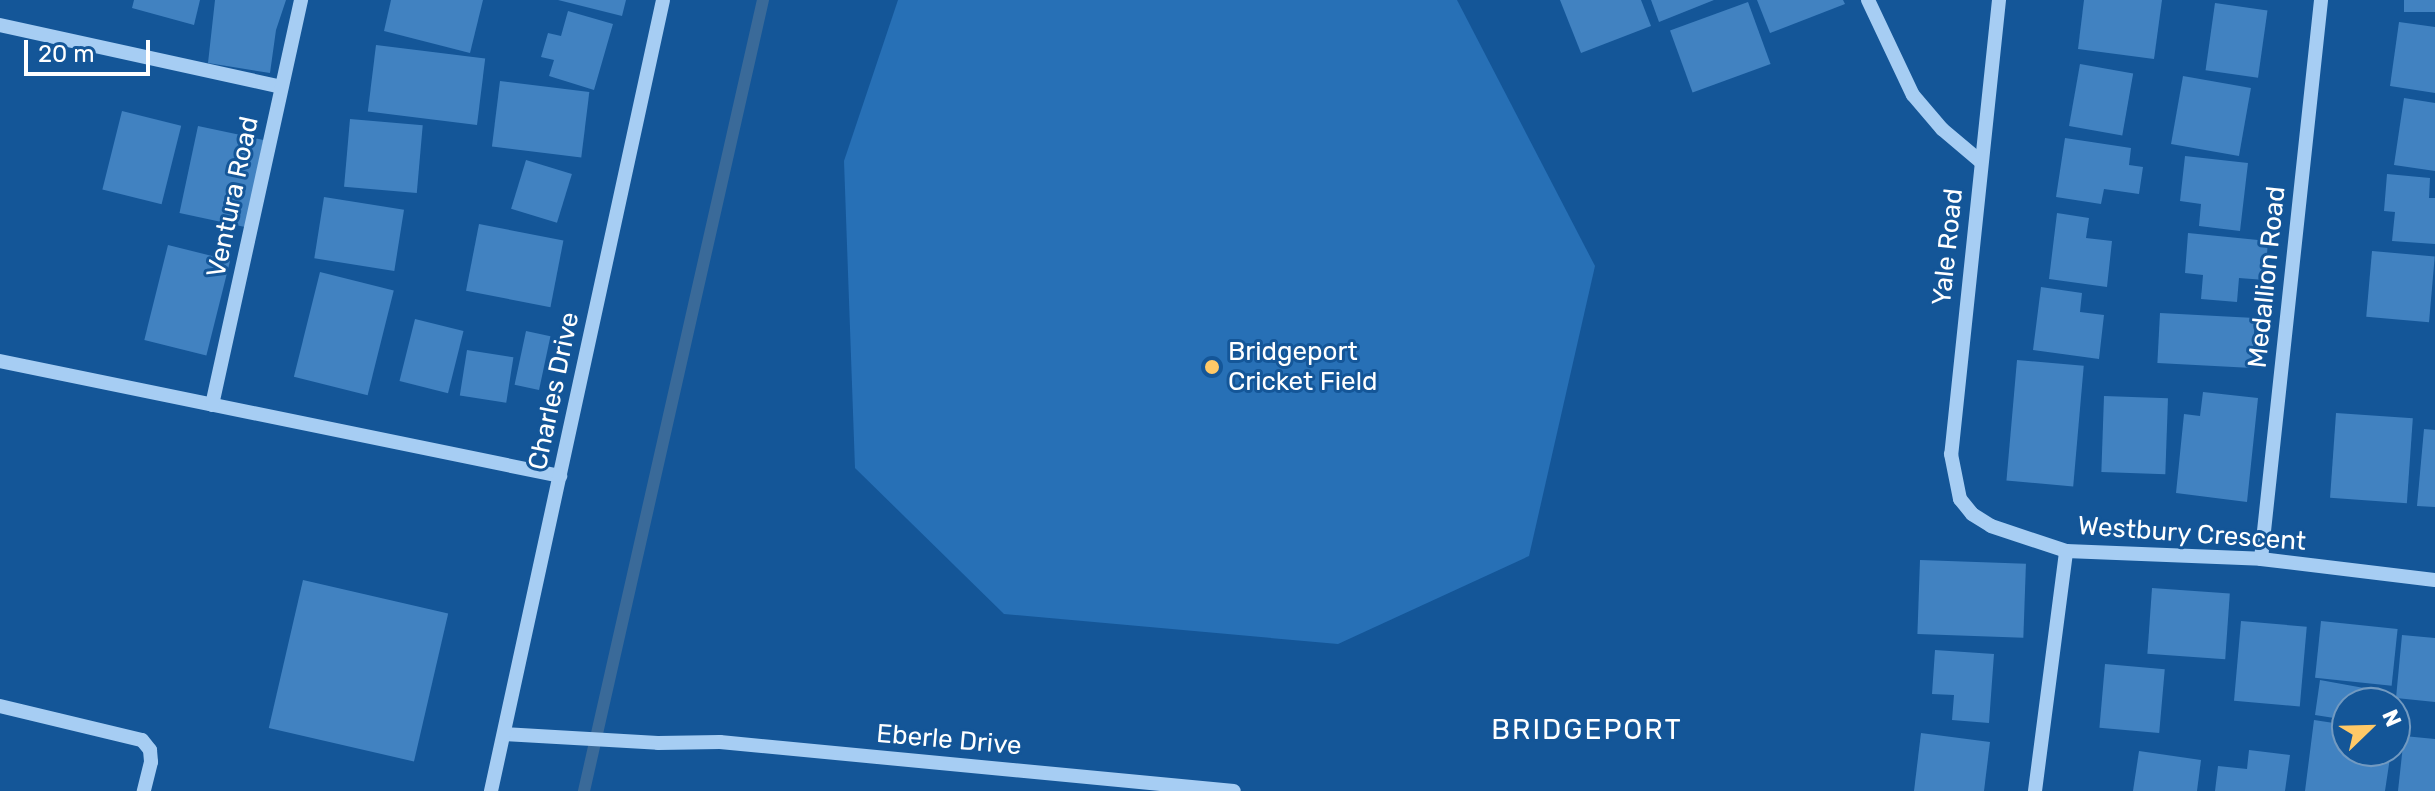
<!DOCTYPE html>
<style>
body{margin:0}
#map{position:relative;width:2435px;height:791px;overflow:hidden;background:#145698;font-family:Rubik,sans-serif}
div>[style]{position:absolute}
[style*='--x']{left:calc(var(--x)*1px);top:calc(var(--y)*1px);width:calc(var(--w)*1px);rotate:calc(var(--a)*1deg)}
.green>*{inset:0;background:#2770b6}
.stream>*{height:12px;margin:-6px;padding:0 6px;transform-origin:6px;border-radius:6px;background:#3a6a99}
.building>*{inset:0;background:#4182c1;transform-origin:0 0}
.minor>*{height:14px;margin:-7px;padding:0 7px;transform-origin:7px;border-radius:7px;background:#a6cdf3}
.dots>*{width:22px;height:22px;translate:-50% -50%;box-sizing:border-box;border:4px solid #145698;border-radius:50%}
span{translate:-50% -50%;white-space:nowrap;text-align:center;line-height:1.15;-webkit-text-stroke:6px #145698;paint-order:stroke}
.street-label{font-size:26px;color:#fff}
.poi-label{font-size:26px;color:#fff}
.left{translate:0 -50%;text-align:left}
.neighbourhood-label{font-size:28px;color:#fff;letter-spacing:2px}
.north{position:absolute;left:2331px;top:687px;width:80px;height:80px;box-sizing:border-box;background:#145698;border:2px solid #729ac1;border-radius:50%;rotate:67deg;font-size:22px;font-weight:700;line-height:32px;text-align:center;color:#fff}
.north::after{content:'';display:block;margin:auto;width:28px;height:36px;background:#ffc967;clip-path:polygon(50% 0,100% 100%,50% 72%,0 100%)}
.scale{position:absolute;left:24px;top:40px;width:126px;height:36px;box-sizing:border-box;border:4px solid #fff;border-top:0;padding-left:10px;font-size:24px;line-height:28px;white-space:nowrap;color:#fff;-webkit-text-stroke:6px #145698;paint-order:stroke}
</style>
<div id="map">
<div class="green">
<i style="clip-path:polygon(898px 0,1457px 0,1595px 266px,1529px 556px,1338px 644px,1004px 614px,855px 468px,844px 161px)"></i>
</div>
<div class="stream">
<i style="--x:584;--y:791;--w:811;--a:-77.25"></i>
</div>
<div class="building">
<i style="clip-path:polygon(134px 0,200px 0,194px 25px,132px 8px)"></i>
<i style="clip-path:polygon(215px 0,286px 0,276px 30px,270px 73px,208px 63px)"></i>
<i style="clip-path:polygon(391px 0,483px 0,470px 53px,384px 31px)"></i>
<i style="clip-path:polygon(558px 0,626px 0,622px 16px)"></i>
<i style="clip-path:polygon(1560px 0,1641px 0,1651px 26px,1581px 53px)"></i>
<i style="clip-path:polygon(1651px 0,1714px 0,1659px 22px)"></i>
<i style="clip-path:polygon(1757px 0,1843px 0,1845px 4px,1770px 33px)"></i>
<i style="clip-path:polygon(2084px 0,2162px 0,2154px 59px,2078px 49px)"></i>
<i style="left:2404px;top:0;width:31px;height:12px"></i>
<i style="left:1748px;top:2px;width:66px;height:83px;rotate:70deg"></i>
<i style="left:2215px;top:3px;width:53px;height:68px;rotate:8deg"></i>
<i style="clip-path:polygon(568px 11px,613px 24px,594px 90px,549px 76px,554px 60px,541px 57px,548px 33px,561px 36px)"></i>
<i style="clip-path:polygon(2399px 22px,2435px 27px,2435px 93px,2390px 86px)"></i>
<i style="left:376px;top:45px;width:110px;height:67px;rotate:7deg"></i>
<i style="left:2080px;top:64px;width:54px;height:63px;rotate:10deg"></i>
<i style="left:2183px;top:76px;width:69px;height:69px;rotate:10deg"></i>
<i style="left:500px;top:81px;width:90px;height:66px;rotate:7deg"></i>
<i style="clip-path:polygon(2404px 98px,2435px 103px,2435px 171px,2394px 165px)"></i>
<i style="left:122px;top:111px;width:61px;height:81px;rotate:14deg"></i>
<i style="left:350px;top:119px;width:73px;height:68px;rotate:5deg"></i>
<i style="left:198px;top:126px;width:67px;height:89px;rotate:12deg"></i>
<i style="clip-path:polygon(2065px 138px,2131px 148px,2129px 165px,2143px 167px,2139px 194px,2104px 189px,2101px 204px,2056px 197px)"></i>
<i style="clip-path:polygon(2185px 156px,2248px 163px,2240px 231px,2199px 226px,2201px 204px,2180px 201px)"></i>
<i style="left:526px;top:160px;width:48px;height:51px;rotate:17deg"></i>
<i style="clip-path:polygon(2387px 174px,2430px 178px,2429px 198px,2435px 198px,2435px 244px,2392px 241px,2395px 212px,2384px 211px)"></i>
<i style="left:324px;top:197px;width:81px;height:62px;rotate:9deg"></i>
<i style="clip-path:polygon(2057px 213px,2089px 218px,2086px 238px,2112px 241px,2107px 287px,2049px 279px)"></i>
<i style="left:479px;top:224px;width:86px;height:68px;rotate:11deg"></i>
<i style="clip-path:polygon(2188px 233px,2268px 241px,2265px 280px,2239px 278px,2237px 302px,2201px 299px,2203px 275px,2185px 273px)"></i>
<i style="left:168px;top:245px;width:64px;height:98px;rotate:14deg"></i>
<i style="left:2372px;top:251px;width:63px;height:66px;rotate:5deg"></i>
<i style="left:320px;top:272px;width:76px;height:108px;rotate:14deg"></i>
<i style="clip-path:polygon(2041px 287px,2082px 293px,2080px 312px,2104px 315px,2099px 359px,2033px 350px)"></i>
<i style="left:2160px;top:313px;width:95px;height:50px;rotate:3deg"></i>
<i style="left:415px;top:319px;width:50px;height:64px;rotate:14deg"></i>
<i style="left:526px;top:331px;width:25px;height:55px;rotate:12deg"></i>
<i style="left:467px;top:350px;width:47px;height:46px;rotate:9deg"></i>
<i style="left:2017px;top:360px;width:67px;height:121px;rotate:5deg"></i>
<i style="clip-path:polygon(2203px 392px,2258px 398px,2247px 502px,2176px 493px,2184px 414px,2200px 416px)"></i>
<i style="left:2104px;top:396px;width:64px;height:76px;rotate:2deg"></i>
<i style="left:2336px;top:413px;width:77px;height:85px;rotate:4deg"></i>
<i style="clip-path:polygon(2424px 429px,2435px 430px,2435px 507px,2417px 506px)"></i>
<i style="left:1920px;top:560px;width:106px;height:74px;rotate:2deg"></i>
<i style="left:303px;top:580px;width:149px;height:152px;rotate:13deg"></i>
<i style="left:2152px;top:588px;width:78px;height:66px;rotate:4deg"></i>
<i style="left:2241px;top:621px;width:66px;height:80px;rotate:5deg"></i>
<i style="left:2321px;top:621px;width:77px;height:57px;rotate:6deg"></i>
<i style="clip-path:polygon(2402px 635px,2435px 638px,2435px 702px,2396px 698px)"></i>
<i style="clip-path:polygon(1935px 650px,1994px 654px,1989px 723px,1952px 720px,1954px 695px,1932px 694px)"></i>
<i style="left:2105px;top:664px;width:60px;height:64px;rotate:5deg"></i>
<i style="clip-path:polygon(2320px 680px,2386px 692px,2383px 703px,2347px 703px,2347px 720px,2315px 715px)"></i>
<i style="clip-path:polygon(2314px 720px,2347px 725px,2347px 751px,2391px 751px,2385px 791px,2305px 791px)"></i>
<i style="clip-path:polygon(1921px 733px,1990px 742px,1984px 791px,1914px 791px)"></i>
<i style="clip-path:polygon(2404px 736px,2435px 739px,2435px 791px,2398px 791px)"></i>
<i style="clip-path:polygon(2249px 750px,2290px 755px,2285px 791px,2215px 791px,2218px 766px,2247px 769px)"></i>
<i style="clip-path:polygon(2139px 751px,2201px 760px,2197px 791px,2133px 791px)"></i>
</div>
<div class="minor">
<i style="--x:1868;--y:0;--w:105;--a:64.7"></i>
<i style="--x:1913;--y:95;--w:45;--a:49.5"></i>
<i style="--x:1942;--y:129;--w:51;--a:40.2"></i>
<i style="--x:1999;--y:0;--w:457;--a:96"></i>
<i style="--x:1951;--y:454;--w:46;--a:78.7"></i>
<i style="--x:1960;--y:499;--w:19;--a:51"></i>
<i style="--x:1972;--y:514;--w:22;--a:32"></i>
<i style="--x:1991;--y:526;--w:79;--a:18.4"></i>
<i style="--x:2066;--y:551;--w:195;--a:2.3"></i>
<i style="--x:2261;--y:559;--w:175;--a:6.9"></i>
<i style="--x:0;--y:25;--w:288;--a:12.4"></i>
<i style="--x:0;--y:361;--w:572;--a:11.6"></i>
<i style="--x:212;--y:405;--w:415;--a:-77.6"></i>
<i style="--x:2261;--y:559;--w:562;--a:-83.87"></i>
<i style="--x:0;--y:706;--w:146;--a:13.5"></i>
<i style="--x:142;--y:740;--w:13;--a:51"></i>
<i style="--x:150;--y:750;--w:12;--a:85"></i>
<i style="--x:151;--y:762;--w:30;--a:104"></i>
<i style="--x:504;--y:734;--w:154;--a:3.3"></i>
<i style="--x:658;--y:743;--w:62;--a:-0.9"></i>
<i style="--x:720;--y:742;--w:516;--a:5.45"></i>
<i style="--x:491;--y:791;--w:809;--a:-77.73"></i>
<i style="--x:2035;--y:791;--w:242;--a:-82.6"></i>
</div>
<div class="dots">
<i style="left:1212px;top:367px;background:#ffc967"></i>
</div>
<div class="street-label">
<span style="left:233px;top:197px;rotate:-78deg">Ventura Road</span>
<span style="left:1948px;top:247px;rotate:-84deg">Yale Road</span>
<span style="left:2267px;top:277px;rotate:-84deg">Medallion Road</span>
<span style="left:554px;top:391px;rotate:-78deg">Charles Drive</span>
<span style="left:2192px;top:534px;rotate:4deg">Westbury Crescent</span>
<span style="left:949px;top:740px;rotate:5deg">Eberle Drive</span>
</div>
<div class="poi-label">
<span class="left" style="left:1228px;top:367px">Bridgeport<br>Cricket Field</span>
</div>
<div class="neighbourhood-label">
<span style="left:1587px;top:730px">BRIDGEPORT</span>
</div>
<div class="north">N</div>
<div class="scale">20 m</div>
</div>
